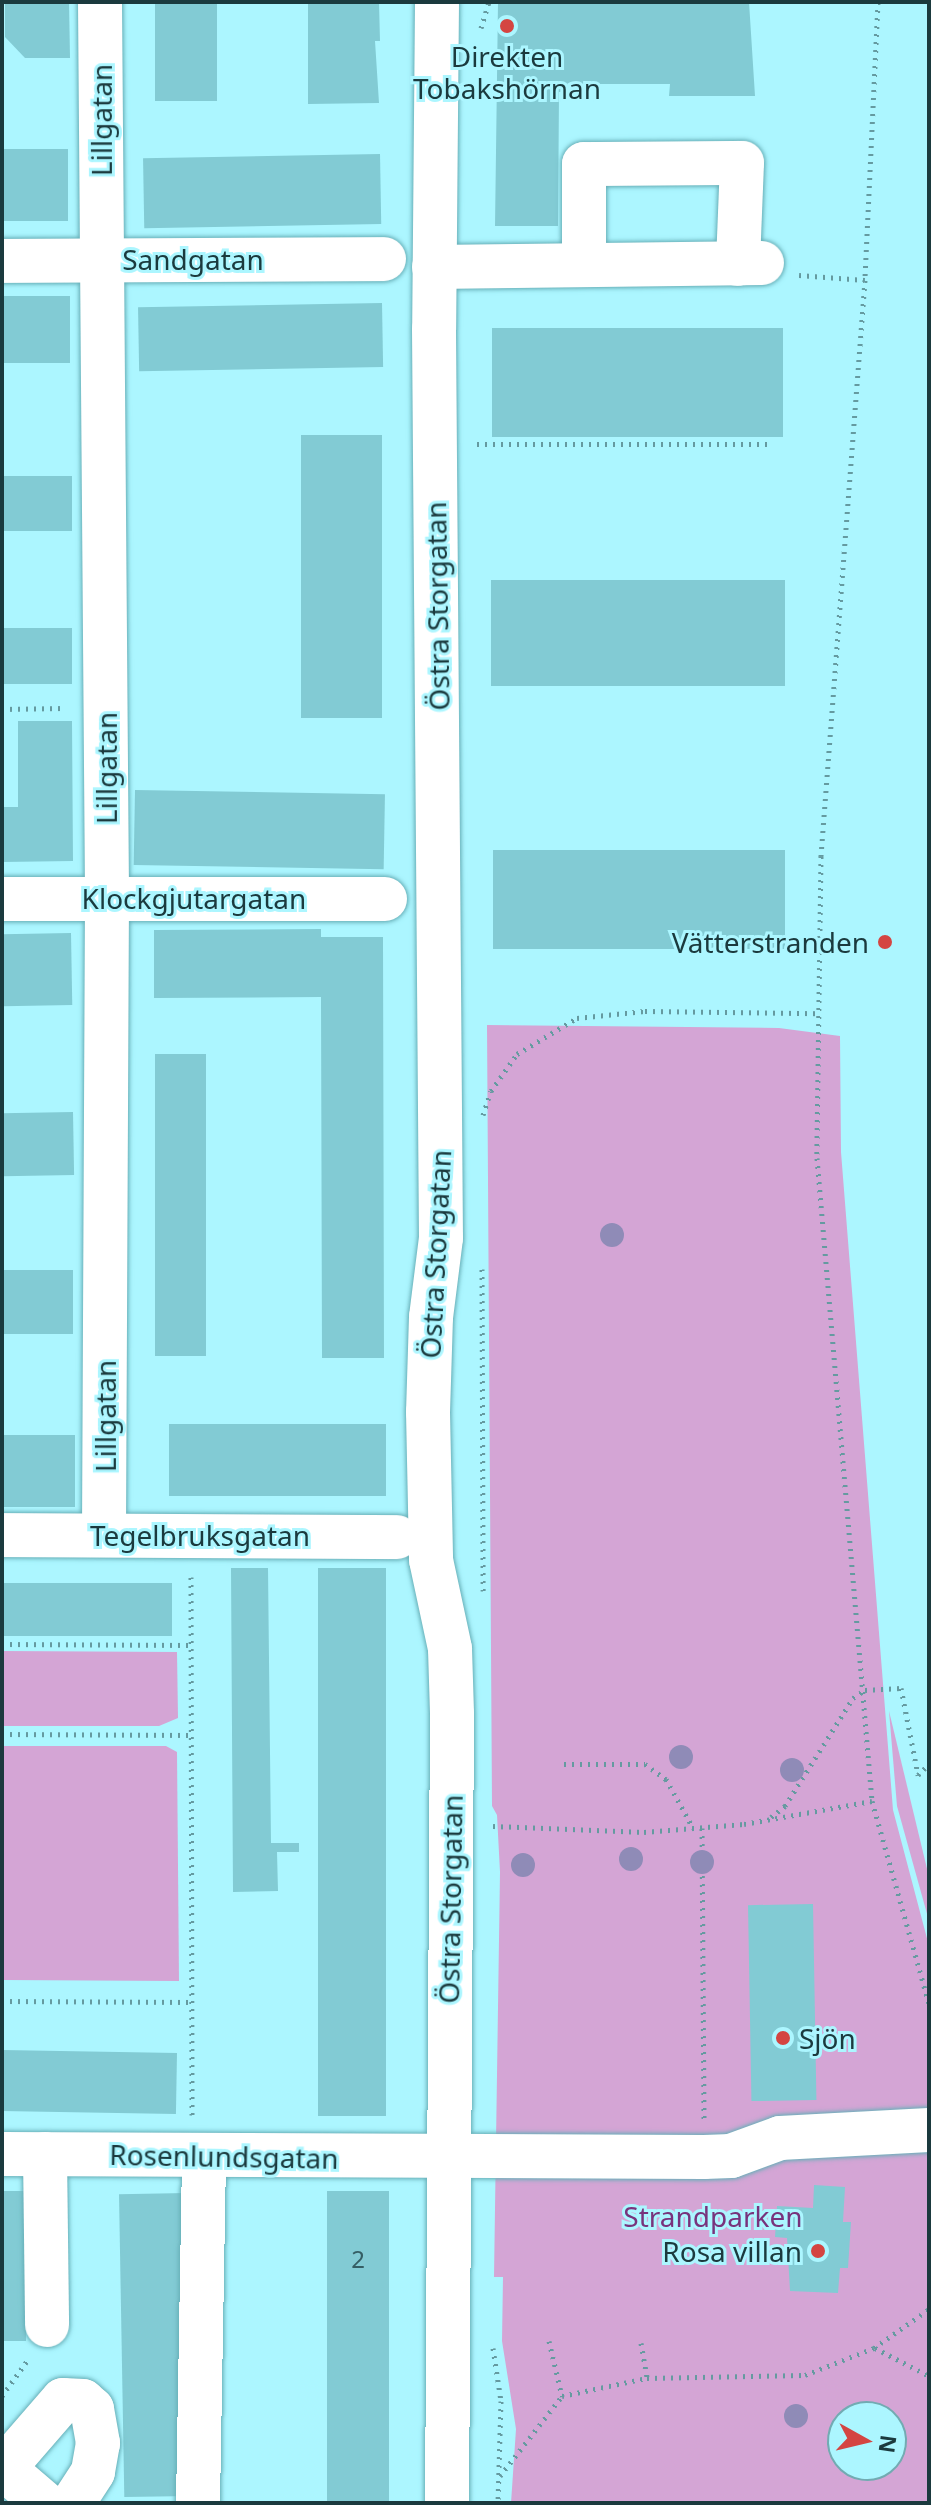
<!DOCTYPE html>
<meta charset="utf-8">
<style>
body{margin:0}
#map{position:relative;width:931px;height:2505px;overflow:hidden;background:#acf6ff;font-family:"Noto Sans",sans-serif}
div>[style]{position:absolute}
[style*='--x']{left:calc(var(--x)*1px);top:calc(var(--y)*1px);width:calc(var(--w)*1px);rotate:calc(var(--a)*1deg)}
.green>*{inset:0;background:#d4a5d5}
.building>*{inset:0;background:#82cbd4;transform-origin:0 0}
.path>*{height:5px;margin-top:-2.5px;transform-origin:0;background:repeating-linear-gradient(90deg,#659aa0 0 2px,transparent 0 8px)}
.roads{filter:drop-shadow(0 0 2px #67afb8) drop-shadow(0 0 2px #67afb8)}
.minor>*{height:44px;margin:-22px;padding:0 22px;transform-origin:22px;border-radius:22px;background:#fff}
.trees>*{width:24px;height:24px;margin:-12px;border-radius:50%;background:#8f8bb7}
.dots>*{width:22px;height:22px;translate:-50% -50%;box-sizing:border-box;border:4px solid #acf6ff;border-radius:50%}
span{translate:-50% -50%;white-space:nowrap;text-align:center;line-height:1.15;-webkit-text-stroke:6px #acf6ff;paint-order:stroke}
.number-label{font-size:24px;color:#355e64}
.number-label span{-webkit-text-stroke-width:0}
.poi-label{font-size:28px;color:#1b3a3e}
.right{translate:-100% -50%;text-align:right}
.left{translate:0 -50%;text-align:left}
.street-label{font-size:28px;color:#1b3a3e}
.park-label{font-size:28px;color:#78337c}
.frame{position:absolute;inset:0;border:4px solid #1b3a3e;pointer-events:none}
.north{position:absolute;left:827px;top:2401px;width:80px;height:80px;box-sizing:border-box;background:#acf6ff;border:2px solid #72abb2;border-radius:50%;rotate:98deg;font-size:22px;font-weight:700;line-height:32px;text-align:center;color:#1b3a3e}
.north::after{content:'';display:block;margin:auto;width:28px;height:36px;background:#d44542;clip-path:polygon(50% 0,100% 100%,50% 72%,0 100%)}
</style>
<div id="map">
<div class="green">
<i style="clip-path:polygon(evenodd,487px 1025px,779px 1028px,840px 1036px,841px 1152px,893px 1810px,929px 1946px,929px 2503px,511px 2503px,516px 2429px,502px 2341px,503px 2277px,494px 2277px,500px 1872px,497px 1815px,492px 1806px,487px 1025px,843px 2417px,891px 2417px,891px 2465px,843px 2465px,843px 2417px)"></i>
<i style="clip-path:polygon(2px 1651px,177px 1652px,178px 1718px,159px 1726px,2px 1726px)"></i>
<i style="clip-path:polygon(889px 1711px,929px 1877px,929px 1921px,897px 1806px)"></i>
<i style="clip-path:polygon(2px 1746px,166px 1746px,177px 1752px,179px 1981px,2px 1980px)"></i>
</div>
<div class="building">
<i style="clip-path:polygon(5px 2px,69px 2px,70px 58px,25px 58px,5px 37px)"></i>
<i style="left:155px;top:2px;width:62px;height:99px"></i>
<i style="clip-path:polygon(308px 2px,379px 2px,380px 41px,375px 41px,379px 103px,308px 104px)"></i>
<i style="clip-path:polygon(498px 2px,749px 2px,755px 96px,669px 96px,670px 84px,568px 84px,568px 91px,559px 92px,558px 226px,495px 226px)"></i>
<i style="left:2px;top:149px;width:66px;height:72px"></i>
<i style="left:380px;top:154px;width:70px;height:237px;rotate:89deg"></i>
<i style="left:2px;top:296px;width:68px;height:67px"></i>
<i style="left:382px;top:303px;width:64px;height:244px;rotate:89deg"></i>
<i style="left:492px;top:328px;width:291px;height:109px"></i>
<i style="left:382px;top:435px;width:283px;height:81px;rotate:90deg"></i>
<i style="left:72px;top:476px;width:55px;height:70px;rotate:90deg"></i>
<i style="left:491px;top:580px;width:294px;height:106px"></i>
<i style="left:2px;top:628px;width:70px;height:56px"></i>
<i style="clip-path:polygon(18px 721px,72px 721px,73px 861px,2px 862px,2px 807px,18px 807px)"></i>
<i style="left:135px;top:790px;width:250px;height:75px;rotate:1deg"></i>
<i style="left:493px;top:850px;width:292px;height:99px"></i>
<i style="clip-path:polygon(321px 929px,321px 937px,383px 937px,384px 1358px,322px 1358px,321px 997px,154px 998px,154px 930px)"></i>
<i style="left:71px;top:933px;width:72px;height:69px;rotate:89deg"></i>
<i style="left:155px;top:1054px;width:51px;height:302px"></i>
<i style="left:73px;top:1112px;width:63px;height:71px;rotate:89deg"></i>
<i style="left:73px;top:1270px;width:64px;height:71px;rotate:90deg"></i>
<i style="left:386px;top:1424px;width:72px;height:217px;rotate:90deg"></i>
<i style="left:2px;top:1435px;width:73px;height:72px"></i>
<i style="clip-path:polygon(231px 1568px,268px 1568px,271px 1843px,299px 1843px,299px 1852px,277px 1852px,278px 1891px,233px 1892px)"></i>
<i style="left:318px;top:1568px;width:68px;height:548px"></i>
<i style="left:172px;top:1583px;width:53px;height:170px;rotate:90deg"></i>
<i style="left:813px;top:1904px;width:196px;height:65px;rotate:89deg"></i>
<i style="left:177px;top:2053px;width:61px;height:175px;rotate:91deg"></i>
<i style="clip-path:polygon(814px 2185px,845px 2187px,843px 2222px,851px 2222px,848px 2268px,840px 2268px,838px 2293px,790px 2291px,787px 2238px,775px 2237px,777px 2206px,813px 2208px)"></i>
<i style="left:2px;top:2191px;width:24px;height:150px"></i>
<i style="left:327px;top:2191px;width:62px;height:312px"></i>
<i style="left:186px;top:2193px;width:303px;height:67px;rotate:89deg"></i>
</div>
<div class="path">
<i style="--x:878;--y:2;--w:278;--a:92.7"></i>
<i style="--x:865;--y:280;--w:578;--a:94.37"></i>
<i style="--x:821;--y:856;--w:302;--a:90.8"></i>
<i style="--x:817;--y:1158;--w:645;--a:85.11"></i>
<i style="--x:872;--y:1801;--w:211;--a:74.3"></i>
<i style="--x:481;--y:28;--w:27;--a:-73"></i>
<i style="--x:799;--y:275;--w:66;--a:4.3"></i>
<i style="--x:477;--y:444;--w:291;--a:0"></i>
<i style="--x:2;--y:709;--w:63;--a:-0.9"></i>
<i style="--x:483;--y:1115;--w:25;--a:-72"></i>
<i style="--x:491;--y:1091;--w:45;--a:-54.9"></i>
<i style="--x:517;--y:1054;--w:70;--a:-31"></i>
<i style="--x:577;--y:1018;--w:68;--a:-5.9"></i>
<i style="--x:645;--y:1011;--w:174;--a:0.7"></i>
<i style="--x:482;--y:1269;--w:322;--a:89.8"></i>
<i style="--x:191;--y:1577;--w:538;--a:89.89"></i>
<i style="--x:2;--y:1644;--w:189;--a:0.3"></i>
<i style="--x:2;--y:1734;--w:189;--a:0.3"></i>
<i style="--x:564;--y:1764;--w:81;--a:0"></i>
<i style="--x:645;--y:1764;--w:26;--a:36"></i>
<i style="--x:666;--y:1779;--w:56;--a:61.1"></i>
<i style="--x:771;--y:1817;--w:18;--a:-38"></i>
<i style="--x:785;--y:1806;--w:128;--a:-57.8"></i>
<i style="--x:853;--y:1698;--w:14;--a:-34"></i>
<i style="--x:865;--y:1690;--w:36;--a:-3"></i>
<i style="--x:901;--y:1688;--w:89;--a:78.9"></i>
<i style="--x:918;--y:1775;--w:16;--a:-45"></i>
<i style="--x:493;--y:1826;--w:151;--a:2.3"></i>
<i style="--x:644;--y:1832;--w:100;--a:-4.6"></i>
<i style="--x:744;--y:1824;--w:130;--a:-10.2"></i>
<i style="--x:702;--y:1828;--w:291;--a:89.6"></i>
<i style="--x:2;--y:2001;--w:190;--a:0.3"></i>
<i style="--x:549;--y:2341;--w:57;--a:76.7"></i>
<i style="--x:641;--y:2343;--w:36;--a:80"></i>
<i style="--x:493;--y:2348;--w:54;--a:81.4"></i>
<i style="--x:501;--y:2401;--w:102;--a:91.7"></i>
<i style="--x:875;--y:2348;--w:61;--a:27.4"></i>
<i style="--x:2;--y:2396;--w:43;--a:-54.5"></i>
<i style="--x:500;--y:2476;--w:101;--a:-52.2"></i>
<i style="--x:562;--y:2396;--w:87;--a:-12"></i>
<i style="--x:647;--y:2378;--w:158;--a:-1.1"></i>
<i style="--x:805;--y:2375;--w:74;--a:-21.4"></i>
<i style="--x:874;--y:2348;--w:67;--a:-35.3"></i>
</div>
<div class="roads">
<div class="minor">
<i style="--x:100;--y:2;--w:895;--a:89.55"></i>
<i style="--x:107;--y:897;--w:637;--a:90.27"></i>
<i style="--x:437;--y:2;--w:327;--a:90.5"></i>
<i style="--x:434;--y:329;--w:909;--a:89.56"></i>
<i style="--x:441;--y:1238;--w:80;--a:97.2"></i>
<i style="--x:431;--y:1317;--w:95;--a:91.8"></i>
<i style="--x:428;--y:1412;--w:148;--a:88.8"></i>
<i style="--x:431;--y:1560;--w:91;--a:77.9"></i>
<i style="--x:450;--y:1649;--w:65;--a:88.2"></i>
<i style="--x:452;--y:1714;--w:789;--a:90.36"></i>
<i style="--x:2;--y:261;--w:382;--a:-0.3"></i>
<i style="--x:584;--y:265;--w:101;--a:-90"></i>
<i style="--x:584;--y:164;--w:158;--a:-0.4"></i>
<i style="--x:742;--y:163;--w:101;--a:92.3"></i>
<i style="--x:434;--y:267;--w:328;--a:-0.7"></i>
<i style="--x:2;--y:899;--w:383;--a:0"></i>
<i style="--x:2;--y:1535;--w:395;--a:0.3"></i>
<i style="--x:2;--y:2154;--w:702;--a:0.24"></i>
<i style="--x:704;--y:2157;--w:27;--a:-2"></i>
<i style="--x:731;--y:2156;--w:52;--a:-20.2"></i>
<i style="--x:780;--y:2138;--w:149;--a:-3.1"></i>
<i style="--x:45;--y:2154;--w:171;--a:89.3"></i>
<i style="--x:2;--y:2467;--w:55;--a:40.6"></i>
<i style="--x:4;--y:2468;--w:90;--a:-49.1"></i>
<i style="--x:63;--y:2400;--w:20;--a:3"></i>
<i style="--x:83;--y:2401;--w:12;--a:42"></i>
<i style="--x:92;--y:2409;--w:35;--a:80"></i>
<i style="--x:98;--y:2443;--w:29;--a:100"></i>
<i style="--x:93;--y:2472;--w:37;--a:123"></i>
<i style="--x:198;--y:2503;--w:348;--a:-89"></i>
</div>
</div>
<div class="trees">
<i style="left:612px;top:1235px"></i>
<i style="left:681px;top:1757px"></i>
<i style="left:792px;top:1770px"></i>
<i style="left:631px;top:1859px"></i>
<i style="left:702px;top:1862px"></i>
<i style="left:523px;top:1865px"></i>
<i style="left:796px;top:2416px"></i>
</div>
<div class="dots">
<i style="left:507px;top:26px;background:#d44542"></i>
<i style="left:885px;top:942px;background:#d44542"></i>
<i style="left:783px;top:2038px;background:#d44542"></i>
<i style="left:818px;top:2251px;background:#d44542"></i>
</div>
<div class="number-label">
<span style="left:358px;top:2259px">2</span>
</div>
<div class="poi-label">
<span style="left:507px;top:72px">Direkten<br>Tobakshörnan</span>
<span class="right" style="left:869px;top:942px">Vätterstranden</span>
<span class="left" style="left:799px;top:2038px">Sjön</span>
<span class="right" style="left:802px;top:2251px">Rosa villan</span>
</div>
<div class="street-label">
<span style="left:101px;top:120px;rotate:-90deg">Lillgatan</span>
<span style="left:193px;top:259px">Sandgatan</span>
<span style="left:437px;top:606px;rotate:-91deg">Östra Storgatan</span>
<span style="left:106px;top:768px;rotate:-90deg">Lillgatan</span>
<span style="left:194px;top:898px">Klockgjutargatan</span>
<span style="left:435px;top:1254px;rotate:-87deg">Östra Storgatan</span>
<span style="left:105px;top:1416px;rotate:-90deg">Lillgatan</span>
<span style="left:200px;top:1535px">Tegelbruksgatan</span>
<span style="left:450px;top:1899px;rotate:-89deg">Östra Storgatan</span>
<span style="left:224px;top:2156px;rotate:1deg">Rosenlundsgatan</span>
</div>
<div class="park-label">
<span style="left:713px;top:2216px">Strandparken</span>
</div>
<div class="frame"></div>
<div class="north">N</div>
</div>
